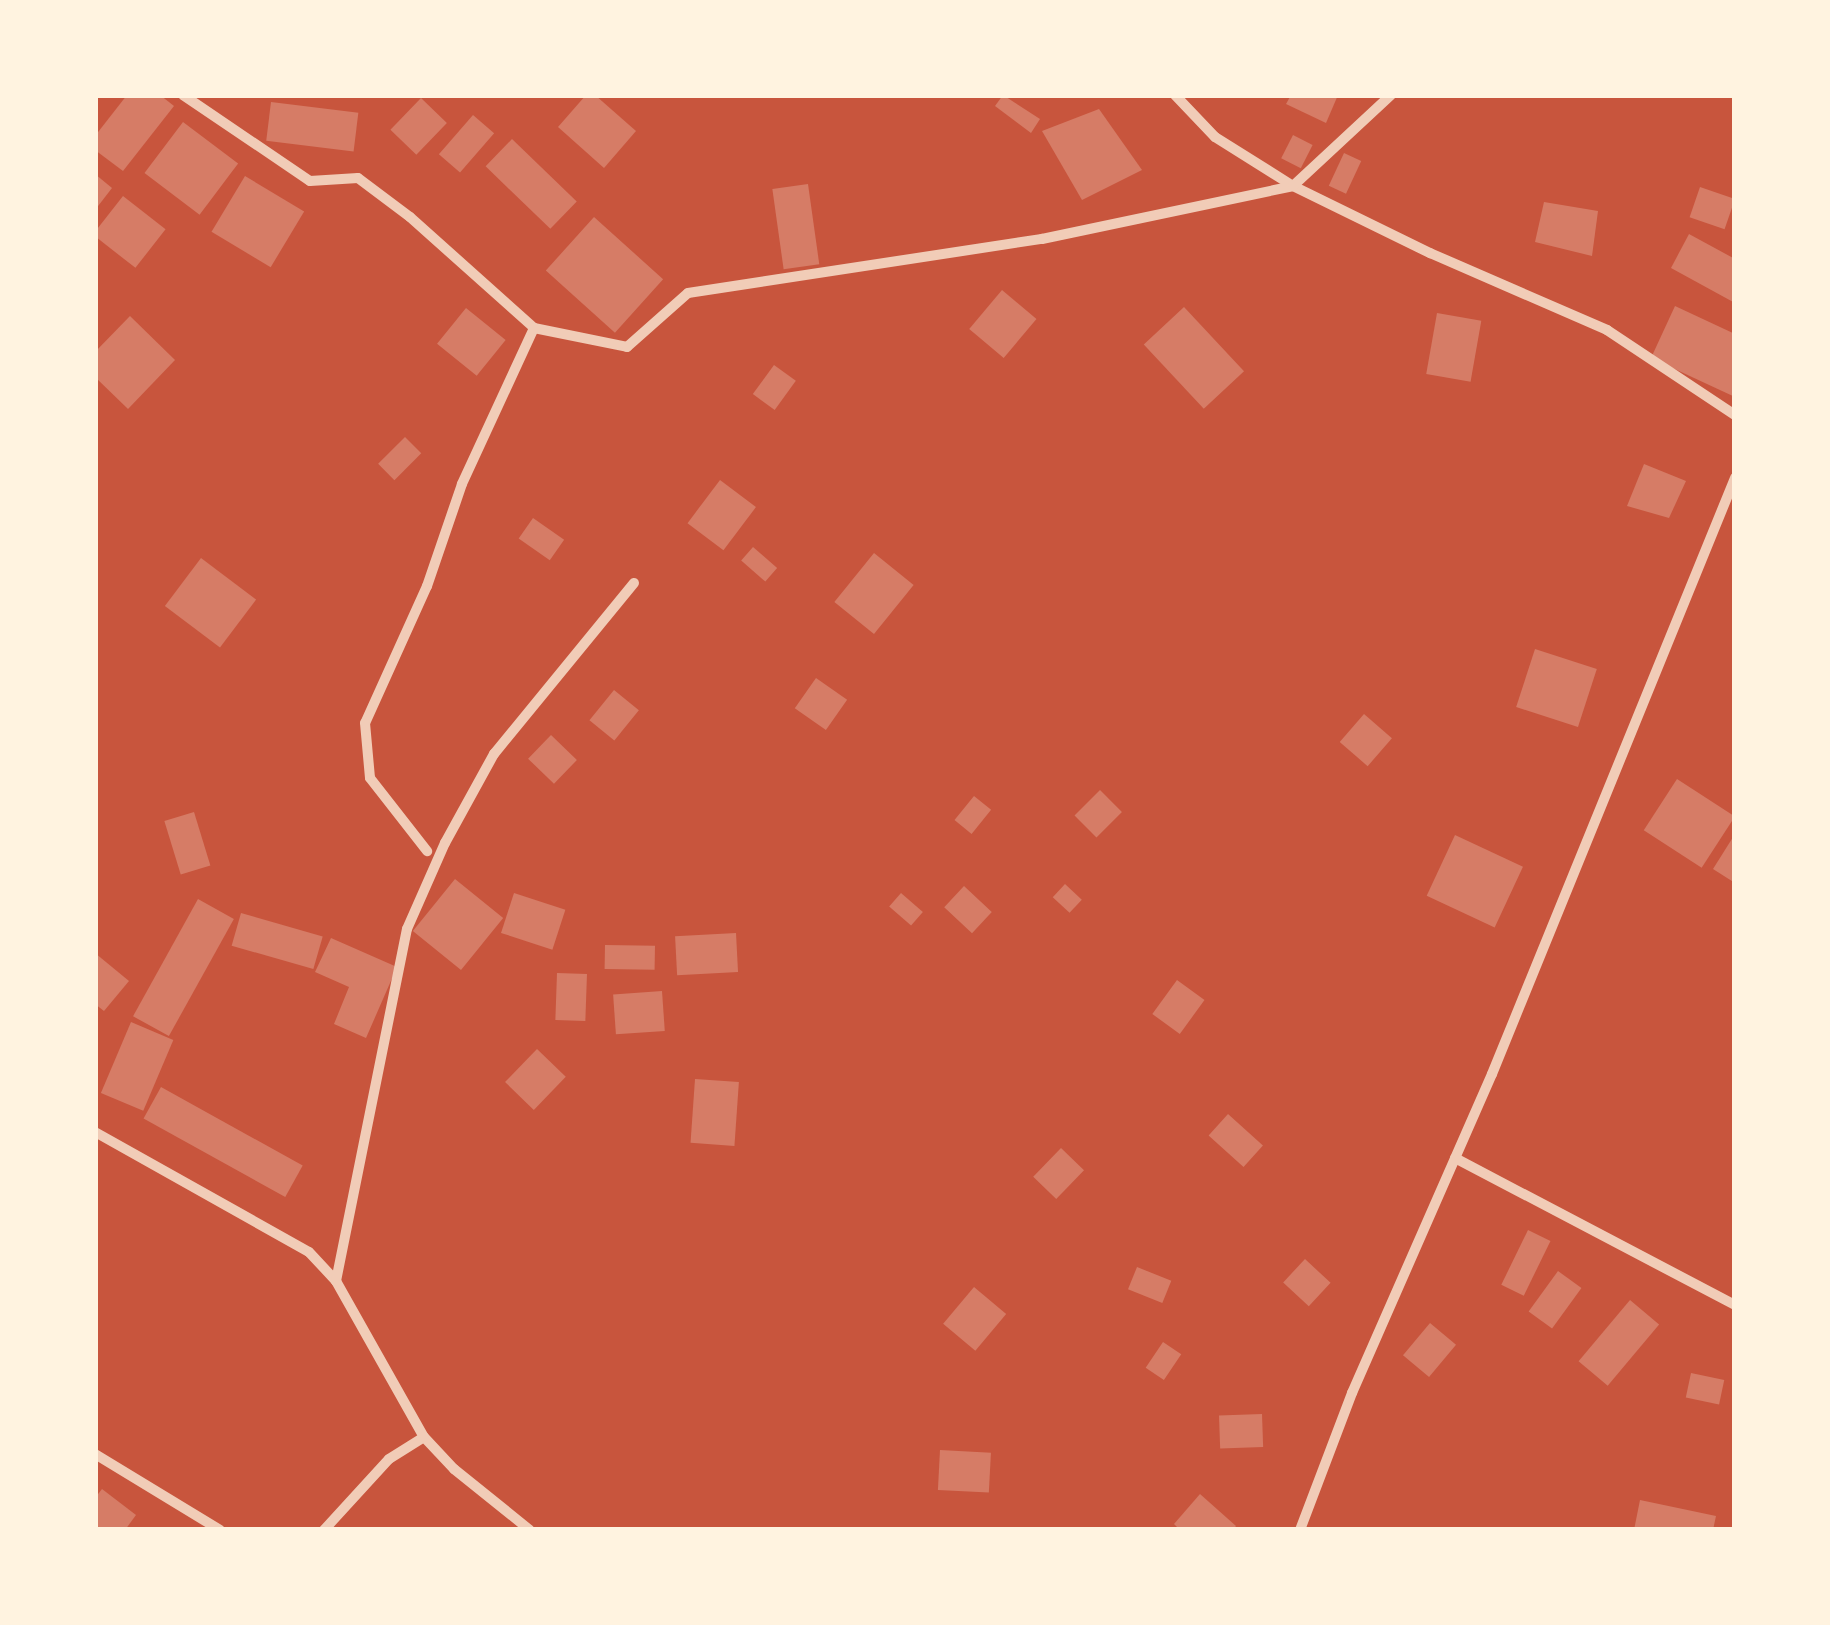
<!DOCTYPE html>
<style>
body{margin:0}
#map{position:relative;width:1830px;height:1625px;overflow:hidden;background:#c8553d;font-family:"Fira Sans Condensed",sans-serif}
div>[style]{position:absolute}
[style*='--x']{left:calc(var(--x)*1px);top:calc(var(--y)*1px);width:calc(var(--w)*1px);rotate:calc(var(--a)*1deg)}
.building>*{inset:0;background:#d67c66;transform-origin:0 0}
.minor>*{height:10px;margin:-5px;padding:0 5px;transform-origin:5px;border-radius:5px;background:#f1ccb7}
span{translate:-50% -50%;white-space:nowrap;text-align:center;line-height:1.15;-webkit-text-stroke:8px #fff3e0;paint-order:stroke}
.frame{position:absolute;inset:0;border:98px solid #fff3e0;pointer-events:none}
</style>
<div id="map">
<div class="building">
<i style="clip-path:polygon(127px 95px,160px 95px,174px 106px,123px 171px,95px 150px,95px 136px)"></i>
<i style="clip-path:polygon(586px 95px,595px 95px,636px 131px,604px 168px,558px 127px)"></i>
<i style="clip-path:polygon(1003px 95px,1040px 119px,1031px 133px,995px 106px)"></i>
<i style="clip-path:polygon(1291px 95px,1338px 95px,1326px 123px,1286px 104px)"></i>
<i style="left:421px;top:98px;width:36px;height:44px;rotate:44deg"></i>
<i style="left:271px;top:102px;width:88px;height:39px;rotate:7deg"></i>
<i style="clip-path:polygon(1099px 109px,1142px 170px,1082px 200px,1042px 131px)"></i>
<i style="left:473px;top:115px;width:28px;height:52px;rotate:41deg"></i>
<i style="left:183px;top:122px;width:69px;height:64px;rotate:37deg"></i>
<i style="left:1293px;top:135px;width:22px;height:26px;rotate:27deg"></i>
<i style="left:512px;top:139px;width:90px;height:38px;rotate:44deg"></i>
<i style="left:1344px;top:153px;width:19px;height:36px;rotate:25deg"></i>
<i style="clip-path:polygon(95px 174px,112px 188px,95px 210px)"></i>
<i style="left:245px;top:176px;width:69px;height:65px;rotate:31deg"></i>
<i style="left:808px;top:184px;width:81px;height:36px;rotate:82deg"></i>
<i style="left:1700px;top:187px;width:37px;height:32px;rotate:19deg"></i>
<i style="left:123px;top:196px;width:54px;height:49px;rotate:38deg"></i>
<i style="clip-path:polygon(1544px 202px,1598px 211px,1592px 256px,1535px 242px)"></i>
<i style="left:594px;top:217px;width:93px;height:72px;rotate:42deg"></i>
<i style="clip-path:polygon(1689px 234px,1735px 259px,1735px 303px,1671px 268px)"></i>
<i style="left:1002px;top:290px;width:45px;height:51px;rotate:40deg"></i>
<i style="clip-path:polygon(1675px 306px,1735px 334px,1735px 397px,1651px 358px)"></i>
<i style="left:1184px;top:307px;width:88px;height:55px;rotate:47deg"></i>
<i style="left:466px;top:308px;width:51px;height:46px;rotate:39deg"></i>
<i style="left:1437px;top:313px;width:45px;height:62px;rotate:10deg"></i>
<i style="clip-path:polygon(130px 316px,175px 360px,128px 409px,95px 377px,95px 352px)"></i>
<i style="left:774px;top:365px;width:27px;height:36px;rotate:36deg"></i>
<i style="left:405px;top:437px;width:23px;height:38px;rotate:45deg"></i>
<i style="clip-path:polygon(1644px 464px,1686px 481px,1669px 518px,1627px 506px)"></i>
<i style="left:720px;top:480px;width:45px;height:54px;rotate:37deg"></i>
<i style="left:533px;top:518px;width:38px;height:25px;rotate:35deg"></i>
<i style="left:753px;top:547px;width:32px;height:18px;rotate:41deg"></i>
<i style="left:874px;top:553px;width:51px;height:63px;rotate:39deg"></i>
<i style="left:201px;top:558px;width:69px;height:60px;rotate:37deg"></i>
<i style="left:1535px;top:649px;width:65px;height:61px;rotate:18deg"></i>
<i style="left:816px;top:678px;width:38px;height:37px;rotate:35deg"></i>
<i style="left:614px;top:690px;width:32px;height:39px;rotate:39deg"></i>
<i style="left:1364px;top:714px;width:37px;height:37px;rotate:41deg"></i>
<i style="left:551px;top:735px;width:36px;height:33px;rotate:44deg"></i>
<i style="left:1677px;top:779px;width:69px;height:61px;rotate:33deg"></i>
<i style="left:1100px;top:790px;width:31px;height:36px;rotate:45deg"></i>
<i style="left:974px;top:796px;width:22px;height:31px;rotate:39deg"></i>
<i style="left:194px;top:812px;width:56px;height:31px;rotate:73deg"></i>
<i style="clip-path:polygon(1735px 834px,1735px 883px,1713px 869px)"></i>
<i style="left:1455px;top:835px;width:75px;height:67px;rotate:25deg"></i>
<i style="left:455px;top:879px;width:62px;height:67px;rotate:39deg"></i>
<i style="left:1065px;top:884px;width:23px;height:18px;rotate:43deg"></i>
<i style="left:964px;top:886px;width:38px;height:29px;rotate:43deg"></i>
<i style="left:514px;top:893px;width:54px;height:42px;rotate:18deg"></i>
<i style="left:901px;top:893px;width:29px;height:18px;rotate:41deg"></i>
<i style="left:198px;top:899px;width:41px;height:134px;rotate:29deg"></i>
<i style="left:241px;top:913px;width:85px;height:34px;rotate:16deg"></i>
<i style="left:736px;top:933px;width:39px;height:61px;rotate:87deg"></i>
<i style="clip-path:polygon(331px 938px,397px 967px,366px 1038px,334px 1024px,349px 987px,315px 972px)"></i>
<i style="left:605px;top:945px;width:50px;height:24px;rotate:1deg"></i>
<i style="clip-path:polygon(95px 953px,129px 981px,104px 1011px,95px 1004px)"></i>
<i style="left:557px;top:973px;width:30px;height:47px;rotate:2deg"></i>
<i style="left:1177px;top:980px;width:34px;height:42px;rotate:36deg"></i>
<i style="left:662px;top:991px;width:40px;height:49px;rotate:86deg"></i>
<i style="left:131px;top:1022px;width:46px;height:77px;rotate:23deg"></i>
<i style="left:537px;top:1049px;width:40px;height:46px;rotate:44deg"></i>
<i style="left:695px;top:1079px;width:44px;height:64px;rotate:4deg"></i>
<i style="left:161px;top:1087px;width:162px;height:36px;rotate:29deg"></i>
<i style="left:1228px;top:1114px;width:47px;height:29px;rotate:42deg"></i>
<i style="left:1061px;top:1148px;width:32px;height:40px;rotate:44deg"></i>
<i style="left:1528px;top:1230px;width:25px;height:61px;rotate:26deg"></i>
<i style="left:1305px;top:1259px;width:35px;height:32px;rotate:43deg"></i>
<i style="left:1137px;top:1267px;width:37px;height:24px;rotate:22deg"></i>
<i style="left:1558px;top:1271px;width:29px;height:50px;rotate:36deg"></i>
<i style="left:974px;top:1287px;width:42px;height:48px;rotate:40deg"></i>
<i style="left:1630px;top:1300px;width:38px;height:80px;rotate:40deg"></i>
<i style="left:1430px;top:1323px;width:34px;height:42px;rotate:40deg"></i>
<i style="left:1163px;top:1342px;width:22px;height:31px;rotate:34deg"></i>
<i style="left:1691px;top:1373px;width:34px;height:25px;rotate:12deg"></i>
<i style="left:1262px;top:1414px;width:33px;height:43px;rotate:88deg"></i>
<i style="left:940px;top:1450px;width:51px;height:40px;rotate:3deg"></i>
<i style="clip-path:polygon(102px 1489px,136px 1515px,125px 1530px,101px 1530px,95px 1525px,95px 1498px)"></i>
<i style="clip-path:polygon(1200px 1494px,1236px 1526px,1233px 1530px,1180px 1530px,1174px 1524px)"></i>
<i style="clip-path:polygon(1640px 1500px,1716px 1516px,1713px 1530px,1634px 1530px)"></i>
</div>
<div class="minor">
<i style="--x:183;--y:95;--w:153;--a:34.1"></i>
<i style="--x:310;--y:181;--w:48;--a:-3.6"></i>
<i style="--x:358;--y:178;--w:65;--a:36.9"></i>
<i style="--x:410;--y:217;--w:166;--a:41.8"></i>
<i style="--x:534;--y:328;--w:172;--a:114.8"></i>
<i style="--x:462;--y:484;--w:108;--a:108.9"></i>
<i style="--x:427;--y:586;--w:150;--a:114.3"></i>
<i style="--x:365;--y:723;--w:55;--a:84.8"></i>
<i style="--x:370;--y:778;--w:93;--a:52"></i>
<i style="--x:1175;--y:95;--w:58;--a:46.4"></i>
<i style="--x:1215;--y:137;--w:92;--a:32.1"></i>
<i style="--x:1293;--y:186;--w:153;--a:26.1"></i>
<i style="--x:1430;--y:253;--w:193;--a:23.5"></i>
<i style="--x:1607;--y:330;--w:154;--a:33.6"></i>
<i style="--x:534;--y:328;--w:95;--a:11.5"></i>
<i style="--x:627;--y:347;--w:81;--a:-41.5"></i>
<i style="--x:688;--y:293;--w:358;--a:-8.7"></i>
<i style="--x:1042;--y:239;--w:257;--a:-11.9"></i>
<i style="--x:1293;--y:186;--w:134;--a:-42.9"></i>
<i style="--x:95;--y:1132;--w:245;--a:29.3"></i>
<i style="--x:309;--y:1252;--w:40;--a:47"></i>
<i style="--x:336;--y:1281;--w:179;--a:60.6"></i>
<i style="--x:424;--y:1437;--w:44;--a:46.8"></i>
<i style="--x:454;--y:1469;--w:97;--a:38.8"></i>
<i style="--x:1455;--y:1158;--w:316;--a:27.7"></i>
<i style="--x:336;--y:1281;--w:359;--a:-78.6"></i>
<i style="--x:407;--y:929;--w:94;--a:-66.2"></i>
<i style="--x:445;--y:843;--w:102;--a:-61.2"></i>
<i style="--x:494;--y:754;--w:221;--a:-50.7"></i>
<i style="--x:95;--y:1454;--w:146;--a:31.3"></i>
<i style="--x:324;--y:1530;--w:96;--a:-47.5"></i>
<i style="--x:389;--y:1459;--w:41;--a:-32.2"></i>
<i style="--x:1300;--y:1530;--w:147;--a:-69.2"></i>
<i style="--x:1352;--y:1393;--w:348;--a:-66.3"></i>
<i style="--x:1492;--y:1074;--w:644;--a:-67.82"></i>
</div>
<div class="frame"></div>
</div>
